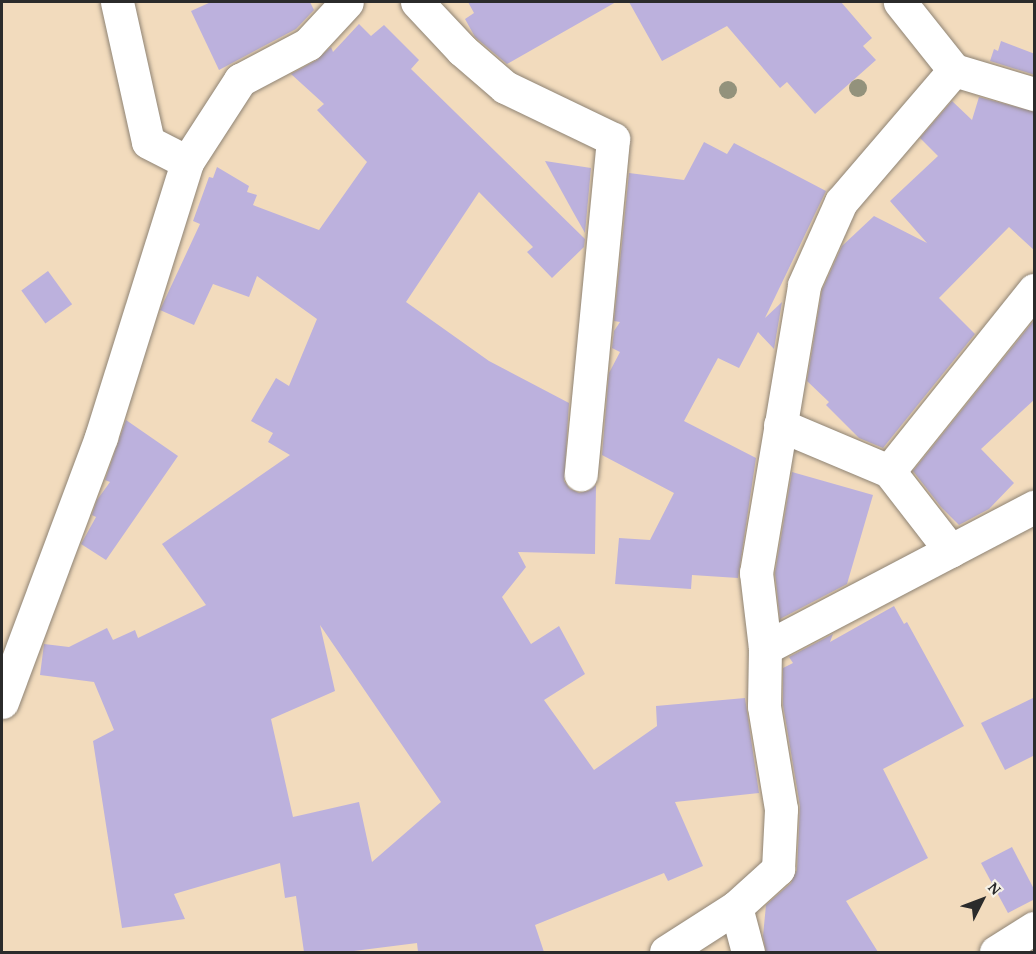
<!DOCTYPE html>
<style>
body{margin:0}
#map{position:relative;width:1036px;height:954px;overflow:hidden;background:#f2dbbd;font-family:"Gentium Book Plus",serif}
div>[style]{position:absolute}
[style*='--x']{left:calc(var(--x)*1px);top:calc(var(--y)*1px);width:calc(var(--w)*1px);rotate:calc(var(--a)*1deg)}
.building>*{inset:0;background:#bcb1dd;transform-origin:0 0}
.roads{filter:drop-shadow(0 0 2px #8e8374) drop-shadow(0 0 2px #8e8374)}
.street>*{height:33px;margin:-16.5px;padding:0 16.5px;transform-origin:16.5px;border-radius:16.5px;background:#fff}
.trees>*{width:18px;height:18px;margin:-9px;border-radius:50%;background:#93927c}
span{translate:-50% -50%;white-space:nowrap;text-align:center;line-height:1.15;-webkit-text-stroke:4.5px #f7f3e8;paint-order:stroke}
.frame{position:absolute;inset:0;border:3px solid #2b2b2b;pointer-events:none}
.north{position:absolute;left:952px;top:870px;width:60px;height:60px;-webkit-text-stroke:4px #f7f3e8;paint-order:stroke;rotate:48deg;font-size:16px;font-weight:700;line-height:24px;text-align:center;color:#2b2b2b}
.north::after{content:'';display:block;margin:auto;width:21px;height:27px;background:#2b2b2b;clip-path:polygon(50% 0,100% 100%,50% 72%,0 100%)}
</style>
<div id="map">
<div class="building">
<i style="clip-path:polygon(211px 2px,310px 2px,314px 10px,296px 29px,219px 70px,191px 11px)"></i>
<i style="clip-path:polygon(468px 2px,616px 2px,507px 64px,475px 37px,465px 19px,474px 13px)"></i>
<i style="clip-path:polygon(629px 2px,841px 2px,872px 38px,863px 46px,876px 60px,815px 114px,787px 82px,780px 88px,727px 26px,662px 61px)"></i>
<i style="clip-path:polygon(evenodd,359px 24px,371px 36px,384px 25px,419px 60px,411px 69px,585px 239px,584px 247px,552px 278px,527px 252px,533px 247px,479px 192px,406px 302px,489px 361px,569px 403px,564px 481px,570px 489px,579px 493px,588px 491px,596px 485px,595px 554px,518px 552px,526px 567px,502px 597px,531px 644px,559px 626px,585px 674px,544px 700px,594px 770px,657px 726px,656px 706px,745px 698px,759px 793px,675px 802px,703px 866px,668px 881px,664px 873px,535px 925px,544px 952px,418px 952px,417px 943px,346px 952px,304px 952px,296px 896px,285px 898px,280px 863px,174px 894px,185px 919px,122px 928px,93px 741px,114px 730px,94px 682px,40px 675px,44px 644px,69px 647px,107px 628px,113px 640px,135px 630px,138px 638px,206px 605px,162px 544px,290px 455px,268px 442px,273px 433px,251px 421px,276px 378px,289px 386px,317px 319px,257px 276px,249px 297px,213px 284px,194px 325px,160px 310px,200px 224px,193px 221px,209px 177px,213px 178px,217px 167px,249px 186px,247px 192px,257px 195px,253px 205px,319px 230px,367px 162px,317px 110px,324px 104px,291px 74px,317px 60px,331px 47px,333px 52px,359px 24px,320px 625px,441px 802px,372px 862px,359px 802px,293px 817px,271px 719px,335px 691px,320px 625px)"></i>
<i style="clip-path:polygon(1001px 41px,1035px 54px,1035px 75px,990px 61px,994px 49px,998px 51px)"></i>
<i style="clip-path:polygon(979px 97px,1035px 112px,1035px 251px,1009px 227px,939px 298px,975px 334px,883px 448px,859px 438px,826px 405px,829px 402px,807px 381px,822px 290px,842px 246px,874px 216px,927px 243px,890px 201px,938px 156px,920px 138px,952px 101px,972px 120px)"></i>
<i style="clip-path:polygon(704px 142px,727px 154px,734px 143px,826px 191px,765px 318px,782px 302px,774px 349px,758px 332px,739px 368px,718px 358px,684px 421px,756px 458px,738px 578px,692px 575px,691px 589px,615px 584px,619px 538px,650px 540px,674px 493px,602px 455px,609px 373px,620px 352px,612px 348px,614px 331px,620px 322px,614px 321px,629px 173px,684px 180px)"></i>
<i style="clip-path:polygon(545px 161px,591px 168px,585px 233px,572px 210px)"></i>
<i style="left:48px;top:271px;width:41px;height:33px;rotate:54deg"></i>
<i style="clip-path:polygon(1035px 319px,1035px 399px,981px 449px,1014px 483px,989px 509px,959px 525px,941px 507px,913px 471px)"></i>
<i style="clip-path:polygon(126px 420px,178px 456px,106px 560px,81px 544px,96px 517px,92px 515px,97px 500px,110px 482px,105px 480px)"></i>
<i style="clip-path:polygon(792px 472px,873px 495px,847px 584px,780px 619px,775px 573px)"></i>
<i style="clip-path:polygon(894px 606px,904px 624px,907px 622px,964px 726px,883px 769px,928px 858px,846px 901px,878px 952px,766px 952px,763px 936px,766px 905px,791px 883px,797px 870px,800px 806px,783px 705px,783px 668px,793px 663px,789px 657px,833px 634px,830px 642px)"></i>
<i style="clip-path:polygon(1035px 697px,1035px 755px,1005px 770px,981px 723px)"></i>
<i style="clip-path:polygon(1012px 847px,1035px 891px,1035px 899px,1008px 913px,981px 863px)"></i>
</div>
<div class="roads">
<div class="street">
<i style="--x:117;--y:2;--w:143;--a:77.5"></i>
<i style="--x:148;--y:142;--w:44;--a:27.1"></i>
<i style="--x:417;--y:2;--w:66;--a:46.8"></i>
<i style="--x:462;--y:50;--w:57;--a:40.7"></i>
<i style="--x:505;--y:87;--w:120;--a:25.7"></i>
<i style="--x:613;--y:139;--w:337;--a:95.5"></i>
<i style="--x:954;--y:70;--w:84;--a:16.7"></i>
<i style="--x:780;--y:425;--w:118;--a:22.9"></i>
<i style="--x:889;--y:471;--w:101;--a:52.2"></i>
<i style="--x:889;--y:471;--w:232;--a:-51.3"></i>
<i style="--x:765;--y:648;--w:76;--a:-96.8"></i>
<i style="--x:756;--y:573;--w:292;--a:-80.5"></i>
<i style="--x:804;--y:285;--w:91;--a:-66"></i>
<i style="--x:841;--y:202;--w:174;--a:-49.4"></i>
<i style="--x:954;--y:70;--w:87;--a:-128.5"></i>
<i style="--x:2;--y:702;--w:283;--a:-69.5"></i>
<i style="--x:101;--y:437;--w:288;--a:-72.6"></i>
<i style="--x:187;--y:162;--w:98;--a:-57.1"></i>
<i style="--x:240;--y:80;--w:77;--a:-27.9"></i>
<i style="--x:308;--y:44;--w:57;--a:-47.1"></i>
<i style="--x:736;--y:907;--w:47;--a:75.1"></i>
<i style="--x:666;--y:952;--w:83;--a:-32.7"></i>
<i style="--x:736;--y:907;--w:57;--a:-42.1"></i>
<i style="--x:778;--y:869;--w:60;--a:-87.1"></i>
<i style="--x:781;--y:809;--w:104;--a:-99.4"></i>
<i style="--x:764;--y:706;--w:58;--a:-89"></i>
<i style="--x:765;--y:648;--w:304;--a:-27.7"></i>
<i style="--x:996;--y:952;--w:45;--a:-32.3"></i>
</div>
</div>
<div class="trees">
<i style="left:858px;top:88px"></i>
<i style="left:728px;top:90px"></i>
</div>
<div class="frame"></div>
<div class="north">N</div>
</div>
